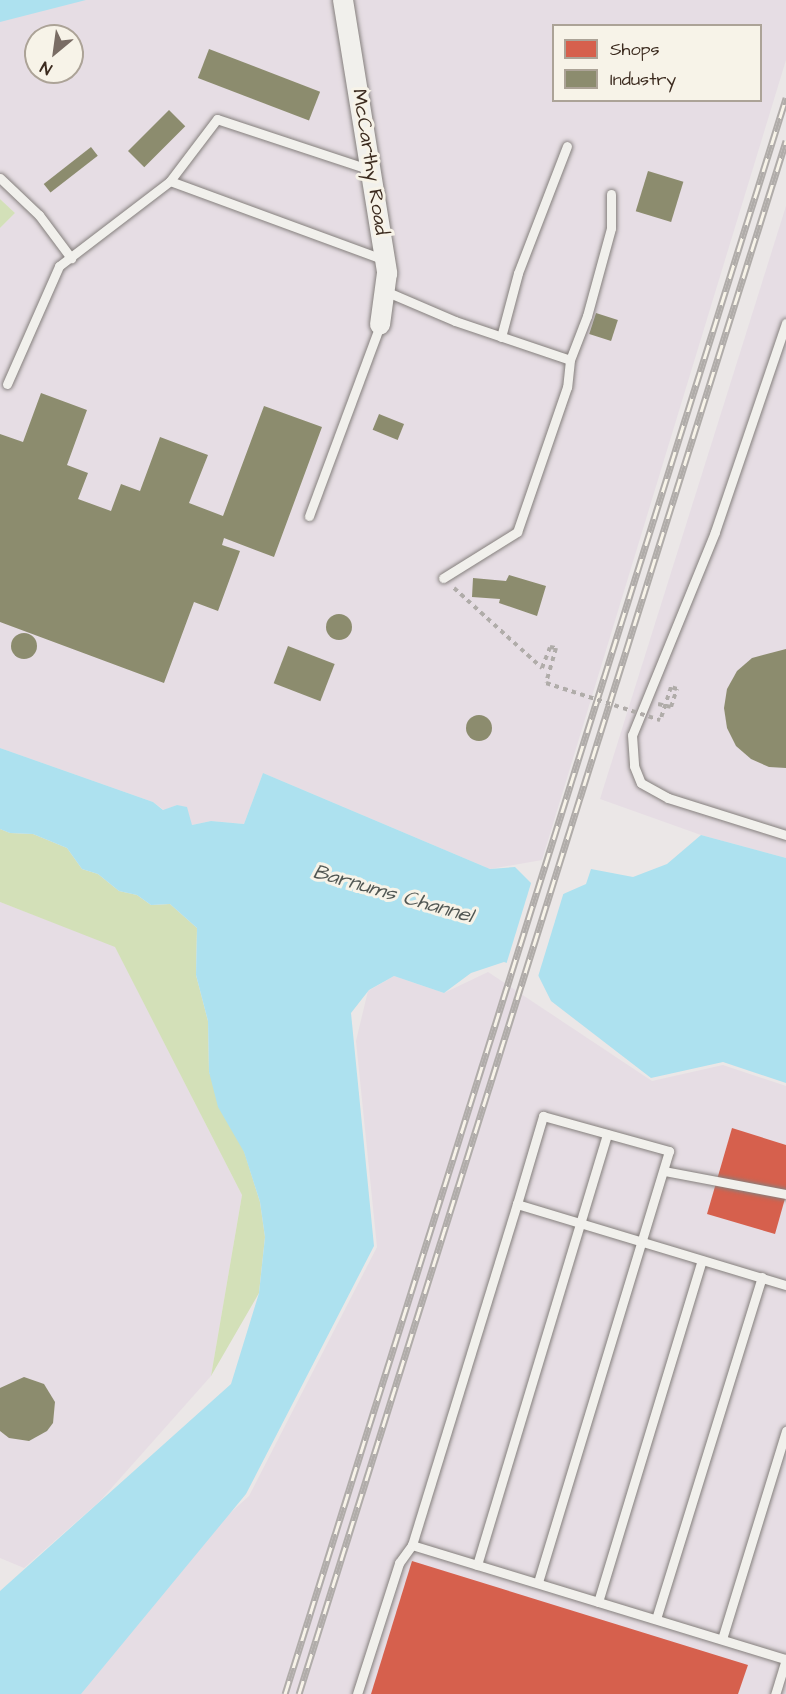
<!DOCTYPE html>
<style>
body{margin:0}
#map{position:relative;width:786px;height:1694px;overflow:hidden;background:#ebe7e7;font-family:"Architects Daughter",sans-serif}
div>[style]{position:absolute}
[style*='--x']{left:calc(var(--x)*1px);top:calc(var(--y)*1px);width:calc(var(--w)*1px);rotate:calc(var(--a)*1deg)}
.built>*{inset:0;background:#e6dde4}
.green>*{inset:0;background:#d3e0b8}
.water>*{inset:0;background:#ade1ef}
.pier>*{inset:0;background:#ebe7e7;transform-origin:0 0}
.shops>*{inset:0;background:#d6604d}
.industry>*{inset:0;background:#8c8c6e;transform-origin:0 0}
.round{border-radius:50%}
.path>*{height:4px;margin-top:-2px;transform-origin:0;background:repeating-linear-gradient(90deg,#b0aca9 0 4.5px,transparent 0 9px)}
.roads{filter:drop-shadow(0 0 2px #85807d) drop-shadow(0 0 2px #85807d)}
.lane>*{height:9px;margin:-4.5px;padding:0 4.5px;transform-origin:4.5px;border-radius:4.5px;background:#f1f0ec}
.street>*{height:20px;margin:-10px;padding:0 10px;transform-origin:10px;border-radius:10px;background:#f1f0ec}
.rail>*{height:7px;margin-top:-3.5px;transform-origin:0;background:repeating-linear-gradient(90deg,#f7f3e8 0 14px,#b0aca9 0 28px);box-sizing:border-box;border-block:2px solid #b0aca9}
.path-bridge>*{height:4px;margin-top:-2px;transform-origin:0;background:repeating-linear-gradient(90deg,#b0aca9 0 4.5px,transparent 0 9px)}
span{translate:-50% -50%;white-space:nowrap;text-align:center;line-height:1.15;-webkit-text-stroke:6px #f7f3e8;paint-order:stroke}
.street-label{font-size:20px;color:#3b2a1e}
.water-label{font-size:21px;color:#515753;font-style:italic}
.legend{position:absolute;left:552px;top:24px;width:210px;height:78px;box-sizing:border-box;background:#f7f3e8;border:2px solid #aca397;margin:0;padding:8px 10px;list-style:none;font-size:18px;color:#3b2a1e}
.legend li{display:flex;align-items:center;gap:12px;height:30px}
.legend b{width:30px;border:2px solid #aca397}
.north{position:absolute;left:24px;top:24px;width:60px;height:60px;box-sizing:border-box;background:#f7f3e8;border:2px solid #aca397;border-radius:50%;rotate:209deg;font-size:16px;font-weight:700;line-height:24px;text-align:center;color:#3b2a1e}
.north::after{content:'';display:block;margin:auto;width:21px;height:27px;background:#796c64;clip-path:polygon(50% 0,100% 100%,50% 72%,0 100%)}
</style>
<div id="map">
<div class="built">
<i style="clip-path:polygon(evenodd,0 0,786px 0,786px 60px,542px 860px,490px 869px,263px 773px,244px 824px,211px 821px,192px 825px,177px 805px,164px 810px,153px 802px,0 748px,0 228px,15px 213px,0 199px,0 0,554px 26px,760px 26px,760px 100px,554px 100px,554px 26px,0 0,36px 36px,72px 36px,72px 72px,36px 72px,36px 36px)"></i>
<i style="clip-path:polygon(786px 206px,786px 858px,701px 835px,600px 799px)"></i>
<i style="clip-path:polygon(0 902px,115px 946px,242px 1195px,211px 1376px,100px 1501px,24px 1568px,0 1558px)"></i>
<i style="clip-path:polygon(488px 972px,652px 1081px,723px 1065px,786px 1086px,786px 1694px,56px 1694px,82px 1647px,249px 1496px,377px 1247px,356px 1041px,368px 991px,394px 976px,444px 993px)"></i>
</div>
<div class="green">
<i style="clip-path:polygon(0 199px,15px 213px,0 228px)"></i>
<i style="clip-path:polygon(0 829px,10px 833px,33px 834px,67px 848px,82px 869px,98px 874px,119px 891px,137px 895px,151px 905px,170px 904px,197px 928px,196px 975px,208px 1021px,209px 1072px,244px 1151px,260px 1202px,265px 1237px,259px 1293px,211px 1376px,242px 1195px,115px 947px,0 902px)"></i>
</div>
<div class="water">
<i style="clip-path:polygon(0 0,86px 0,0 22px)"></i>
<i style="clip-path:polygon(0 748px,153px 802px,163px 810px,177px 805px,187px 807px,192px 825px,211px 821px,244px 824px,263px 773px,490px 869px,515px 867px,532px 884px,561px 895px,586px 884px,591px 869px,633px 877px,667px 864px,701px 835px,786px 858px,786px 1083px,723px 1062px,651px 1078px,551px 1001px,537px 973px,504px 962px,471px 973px,444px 993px,394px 976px,369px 990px,351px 1013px,374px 1246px,246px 1494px,81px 1694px,0 1694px,0 1591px,231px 1384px,259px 1293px,265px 1237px,260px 1202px,244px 1152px,218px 1107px,209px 1072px,208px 1021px,196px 975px,197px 928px,170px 904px,151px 905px,137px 895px,119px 891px,98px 874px,82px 869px,67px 848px,33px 834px,10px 833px,0 829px)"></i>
</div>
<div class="pier">
<i style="left:532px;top:880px;width:34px;height:90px;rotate:17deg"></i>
</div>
<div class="shops">
<i style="clip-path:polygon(732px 1128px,786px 1145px,786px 1195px,775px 1234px,707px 1214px)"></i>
<i style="clip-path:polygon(412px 1561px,748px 1665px,738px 1694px,371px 1694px)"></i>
</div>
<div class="industry">
<i style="left:209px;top:49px;width:119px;height:31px;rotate:21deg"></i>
<i style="left:169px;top:110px;width:23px;height:58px;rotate:45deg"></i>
<i style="left:91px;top:147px;width:11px;height:60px;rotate:52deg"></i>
<i style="left:648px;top:171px;width:37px;height:42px;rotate:17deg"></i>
<i style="left:596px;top:313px;width:23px;height:22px;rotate:18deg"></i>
<i style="clip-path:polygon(41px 393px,87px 410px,67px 465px,88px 473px,78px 499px,111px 511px,121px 484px,140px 491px,160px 437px,208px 455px,189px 503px,223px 516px,264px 406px,322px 427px,274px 557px,224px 538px,222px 545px,240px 551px,218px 611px,194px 602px,164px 683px,0 622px,0 434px,23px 442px)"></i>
<i style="left:379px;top:414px;width:27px;height:17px;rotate:22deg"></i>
<i style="clip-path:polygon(509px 575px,546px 586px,537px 616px,499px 603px,500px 599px,472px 597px,473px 578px,506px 581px)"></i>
<i class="round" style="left:326px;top:614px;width:26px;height:26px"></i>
<i class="round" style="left:11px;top:633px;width:26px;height:26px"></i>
<i style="left:288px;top:646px;width:50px;height:40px;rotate:21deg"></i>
<i style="clip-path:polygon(786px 649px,786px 768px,769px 767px,751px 759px,736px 746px,727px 728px,724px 708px,727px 689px,737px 671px,752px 658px)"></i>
<i class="round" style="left:466px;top:715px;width:26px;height:26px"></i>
<i style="clip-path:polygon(24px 1377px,44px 1384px,55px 1402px,53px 1423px,47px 1431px,29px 1441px,9px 1438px,0 1431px,0 1388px)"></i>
</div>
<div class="path">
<i style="--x:454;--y:588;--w:119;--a:42.3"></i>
<i style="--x:542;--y:668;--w:22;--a:-69"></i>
<i style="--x:550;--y:647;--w:6;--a:9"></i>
<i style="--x:556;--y:648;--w:36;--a:106"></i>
<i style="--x:658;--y:704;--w:13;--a:13"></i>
<i style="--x:671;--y:707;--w:19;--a:-72"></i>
<i style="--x:677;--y:689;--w:6;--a:-162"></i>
<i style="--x:671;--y:687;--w:35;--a:108"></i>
</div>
<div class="roads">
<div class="lane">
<i style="--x:371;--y:170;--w:162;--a:-161.7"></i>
<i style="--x:217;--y:119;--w:78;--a:127.2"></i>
<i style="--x:170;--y:181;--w:229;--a:20.2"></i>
<i style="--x:0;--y:178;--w:54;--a:43.5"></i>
<i style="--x:39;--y:215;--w:54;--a:53.3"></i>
<i style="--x:385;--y:291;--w:76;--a:23.2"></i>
<i style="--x:455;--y:321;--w:121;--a:18.7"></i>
<i style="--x:570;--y:360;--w:27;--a:96"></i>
<i style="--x:567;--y:387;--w:153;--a:109"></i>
<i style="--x:517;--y:532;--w:87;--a:148.1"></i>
<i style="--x:786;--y:323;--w:221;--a:108.8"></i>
<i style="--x:715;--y:532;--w:219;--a:112.2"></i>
<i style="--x:632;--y:735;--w:31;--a:86"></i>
<i style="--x:634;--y:766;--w:18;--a:68"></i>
<i style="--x:641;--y:783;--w:31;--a:29"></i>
<i style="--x:668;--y:798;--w:124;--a:17.4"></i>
<i style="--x:501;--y:337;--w:66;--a:-75.1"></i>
<i style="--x:518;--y:273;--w:136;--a:-68.9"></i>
<i style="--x:570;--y:360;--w:47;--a:-68.9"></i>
<i style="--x:587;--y:316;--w:91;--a:-74.7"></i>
<i style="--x:611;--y:228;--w:34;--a:-90"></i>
<i style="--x:7;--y:384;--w:129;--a:-66.2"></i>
<i style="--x:59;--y:266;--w:140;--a:-37.4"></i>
<i style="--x:309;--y:516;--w:204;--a:-69.6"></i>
<i style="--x:664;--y:1171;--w:124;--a:10.7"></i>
<i style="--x:517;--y:1204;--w:92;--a:-73.5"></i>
<i style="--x:543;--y:1116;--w:131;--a:15.5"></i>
<i style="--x:669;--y:1151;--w:451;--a:106.9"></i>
<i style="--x:412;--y:1545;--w:391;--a:17"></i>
<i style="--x:786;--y:1659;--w:37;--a:107"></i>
<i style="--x:477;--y:1565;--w:450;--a:-73.2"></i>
<i style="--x:598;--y:1602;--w:357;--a:-73.1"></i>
<i style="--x:656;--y:1619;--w:358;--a:-72.8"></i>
<i style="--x:722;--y:1639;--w:218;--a:-72.9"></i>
<i style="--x:357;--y:1694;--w:138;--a:-72.2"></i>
<i style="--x:399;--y:1563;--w:22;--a:-54"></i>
<i style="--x:412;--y:1545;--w:357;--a:-72.9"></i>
<i style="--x:517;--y:1204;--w:281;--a:16.8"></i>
</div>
<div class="street">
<i style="--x:343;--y:0;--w:277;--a:80.8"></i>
<i style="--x:387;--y:273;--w:52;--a:97.7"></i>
</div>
</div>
<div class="rail">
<i style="--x:285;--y:1694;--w:1673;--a:-72.57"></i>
<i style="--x:299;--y:1694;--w:1628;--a:-72.59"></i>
</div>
<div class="path-bridge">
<i style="--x:546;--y:683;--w:120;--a:18"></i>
</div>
<div class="street-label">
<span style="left:370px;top:162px;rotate:81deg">McCarthy Road</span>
</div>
<div class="water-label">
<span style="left:393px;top:894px;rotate:16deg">Barnums Channel</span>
</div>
<ul class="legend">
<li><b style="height:16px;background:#d6604d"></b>Shops</li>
<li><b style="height:16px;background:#8c8c6e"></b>Industry</li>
</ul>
<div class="north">N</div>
</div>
